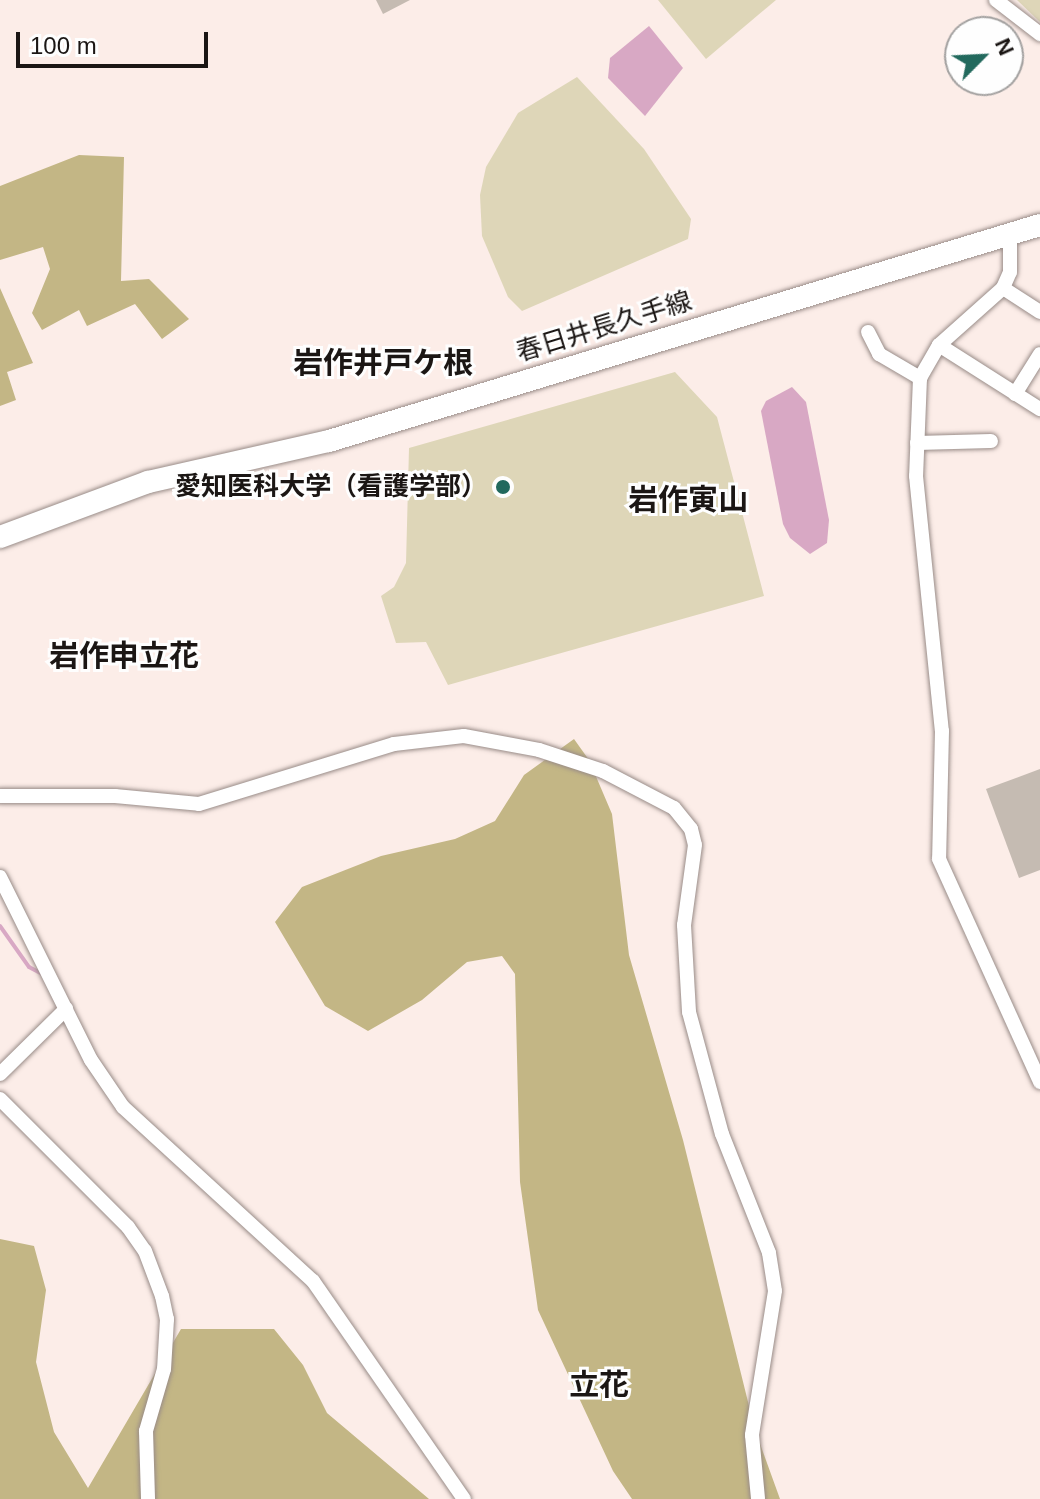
<!DOCTYPE html>
<meta charset="utf-8">
<style>
body{margin:0}
#map{position:relative;width:1040px;height:1499px;overflow:hidden;background:#fcede8;font-family:Arial,"Noto Sans JP",sans-serif}
div>[style]{position:absolute}
[style*='--x']{left:calc(var(--x)*1px);top:calc(var(--y)*1px);width:calc(var(--w)*1px);rotate:calc(var(--a)*1deg)}
.green>*{inset:0;background:#ded6b8}
.forest>*{inset:0;background:#c3b685}
.water>*{inset:0;background:#d8a8c4}
.stream>*{height:4px;margin:-2px;padding:0 2px;transform-origin:2px;border-radius:2px;background:#d8a8c4}
.building>*{inset:0;background:#c5bbb2}
.roads{filter:drop-shadow(0 0 2px #998c88) drop-shadow(0 0 2px #998c88)}
.minor>*{height:14px;margin:-7px;padding:0 7px;transform-origin:7px;border-radius:7px;background:#fff}
.primary>*{height:22px;margin:-11px;padding:0 11px;transform-origin:11px;border-radius:11px;background:#fff}
.dots>*{width:22px;height:22px;translate:-50% -50%;box-sizing:border-box;border:4px solid #fefefe;border-radius:50%}
span{translate:-50% -50%;white-space:nowrap;text-align:center;line-height:1.15;-webkit-text-stroke:6px #fefefe;paint-order:stroke}
.street-label{font-size:26px;color:#1b1614}
.poi-label{font-size:26px;color:#1b1614;font-weight:700}
.right{translate:-100% -50%;text-align:right}
.quarter-label{font-size:30px;color:#1b1614;font-weight:700}
.north{position:absolute;left:944px;top:16px;width:80px;height:80px;box-sizing:border-box;background:#fefefe;border:2px solid #a3a1a0;border-radius:50%;rotate:66deg;font-size:22px;font-weight:700;line-height:32px;text-align:center;color:#1b1614}
.north::after{content:'';display:block;margin:auto;width:28px;height:36px;background:#22695d;clip-path:polygon(50% 0,100% 100%,50% 72%,0 100%)}
.scale{position:absolute;left:16px;top:32px;width:192px;height:36px;box-sizing:border-box;border:4px solid #1b1614;border-top:0;padding-left:10px;font-size:24px;line-height:28px;white-space:nowrap;color:#1b1614;-webkit-text-stroke:6px #fefefe;paint-order:stroke}
</style>
<div id="map">
<div class="green">
<i style="clip-path:polygon(658px 0,776px 0,706px 59px)"></i>
<i style="clip-path:polygon(1017px 0,1040px 0,1040px 22px)"></i>
<i style="clip-path:polygon(577px 77px,644px 149px,691px 219px,688px 239px,522px 311px,508px 297px,482px 236px,480px 195px,486px 167px,518px 113px)"></i>
<i style="clip-path:polygon(675px 372px,717px 417px,764px 596px,448px 685px,426px 642px,396px 643px,381px 596px,394px 587px,406px 563px,409px 448px)"></i>
</div>
<div class="forest">
<i style="clip-path:polygon(79px 155px,124px 157px,121px 281px,149px 279px,189px 319px,162px 339px,135px 304px,87px 326px,79px 310px,42px 330px,32px 313px,50px 269px,43px 247px,0 260px,0 186px)"></i>
<i style="clip-path:polygon(0 288px,33px 363px,7px 372px,16px 400px,0 406px)"></i>
<i style="clip-path:polygon(574px 739px,589px 760px,612px 814px,629px 955px,683px 1140px,755px 1430px,780px 1499px,632px 1499px,613px 1471px,538px 1310px,520px 1182px,515px 974px,502px 956px,467px 962px,422px 1000px,368px 1031px,325px 1006px,275px 922px,302px 887px,381px 856px,455px 839px,495px 821px,524px 775px)"></i>
<i style="clip-path:polygon(0 1239px,34px 1246px,46px 1290px,36px 1362px,54px 1432px,88px 1488px,181px 1329px,274px 1329px,303px 1365px,327px 1413px,429px 1499px,0 1499px)"></i>
</div>
<div class="water">
<i style="clip-path:polygon(649px 26px,683px 68px,645px 116px,608px 78px,610px 58px)"></i>
<i style="clip-path:polygon(792px 387px,806px 402px,829px 520px,827px 543px,810px 554px,790px 538px,783px 524px,761px 411px,766px 401px)"></i>
</div>
<div class="stream">
<i style="--x:0;--y:926;--w:50;--a:54.7"></i>
<i style="--x:29;--y:967;--w:15;--a:28"></i>
</div>
<div class="building">
<i style="clip-path:polygon(376px 0,410px 0,383px 14px)"></i>
<i style="clip-path:polygon(1040px 769px,1040px 870px,1019px 878px,986px 789px)"></i>
</div>
<div class="roads">
<div class="minor">
<i style="--x:996;--y:0;--w:56;--a:37.7"></i>
<i style="--x:1010;--y:234;--w:38;--a:90"></i>
<i style="--x:1010;--y:272;--w:17;--a:114"></i>
<i style="--x:1003;--y:288;--w:86;--a:138.3"></i>
<i style="--x:939;--y:345;--w:38;--a:120"></i>
<i style="--x:920;--y:378;--w:98;--a:92.3"></i>
<i style="--x:916;--y:476;--w:256;--a:84.2"></i>
<i style="--x:942;--y:731;--w:128;--a:91.3"></i>
<i style="--x:939;--y:859;--w:245;--a:65.6"></i>
<i style="--x:1003;--y:288;--w:44;--a:33"></i>
<i style="--x:868;--y:332;--w:25;--a:63"></i>
<i style="--x:879;--y:354;--w:48;--a:30.3"></i>
<i style="--x:939;--y:345;--w:120;--a:32.4"></i>
<i style="--x:1015;--y:394;--w:47;--a:-58"></i>
<i style="--x:917;--y:443;--w:74;--a:-1.5"></i>
<i style="--x:0;--y:796;--w:115;--a:0"></i>
<i style="--x:115;--y:796;--w:84;--a:5.4"></i>
<i style="--x:199;--y:804;--w:204;--a:-17.1"></i>
<i style="--x:394;--y:744;--w:70;--a:-6.5"></i>
<i style="--x:464;--y:736;--w:76;--a:10.6"></i>
<i style="--x:539;--y:750;--w:67;--a:18.2"></i>
<i style="--x:603;--y:771;--w:80;--a:27.5"></i>
<i style="--x:674;--y:808;--w:27;--a:51"></i>
<i style="--x:691;--y:829;--w:16;--a:76"></i>
<i style="--x:695;--y:845;--w:81;--a:97.8"></i>
<i style="--x:684;--y:925;--w:87;--a:86.7"></i>
<i style="--x:689;--y:1012;--w:126;--a:74.9"></i>
<i style="--x:722;--y:1134;--w:128;--a:68.4"></i>
<i style="--x:769;--y:1253;--w:38;--a:81"></i>
<i style="--x:775;--y:1291;--w:146;--a:99.1"></i>
<i style="--x:752;--y:1435;--w:64;--a:84.6"></i>
<i style="--x:0;--y:877;--w:204;--a:63.6"></i>
<i style="--x:91;--y:1060;--w:57;--a:55.8"></i>
<i style="--x:123;--y:1107;--w:258;--a:42.5"></i>
<i style="--x:313;--y:1281;--w:265;--a:55.3"></i>
<i style="--x:0;--y:1074;--w:93;--a:-44.6"></i>
<i style="--x:0;--y:1099;--w:181;--a:45"></i>
<i style="--x:128;--y:1227;--w:29;--a:55"></i>
<i style="--x:145;--y:1251;--w:48;--a:69.3"></i>
<i style="--x:162;--y:1296;--w:24;--a:78"></i>
<i style="--x:167;--y:1319;--w:50;--a:93.4"></i>
<i style="--x:164;--y:1369;--w:65;--a:106.2"></i>
<i style="--x:146;--y:1431;--w:68;--a:88.3"></i>
</div>
<div class="primary">
<i style="--x:0;--y:537;--w:158;--a:-20.4"></i>
<i style="--x:148;--y:482;--w:186;--a:-12.8"></i>
<i style="--x:329;--y:441;--w:743;--a:-16.9"></i>
</div>
</div>
<div class="dots">
<i style="left:503px;top:487px;background:#22695d"></i>
</div>
<div class="street-label">
<span style="left:604px;top:327px;rotate:-17deg">春日井長久手線</span>
</div>
<div class="poi-label">
<span class="right" style="left:487px;top:487px">愛知医科大学（看護学部）</span>
</div>
<div class="quarter-label">
<span style="left:383px;top:363px">岩作井戸ケ根</span>
<span style="left:688px;top:500px">岩作寅山</span>
<span style="left:124px;top:656px">岩作申立花</span>
<span style="left:599px;top:1385px">立花</span>
</div>
<div class="north">N</div>
<div class="scale">100 m</div>
</div>
